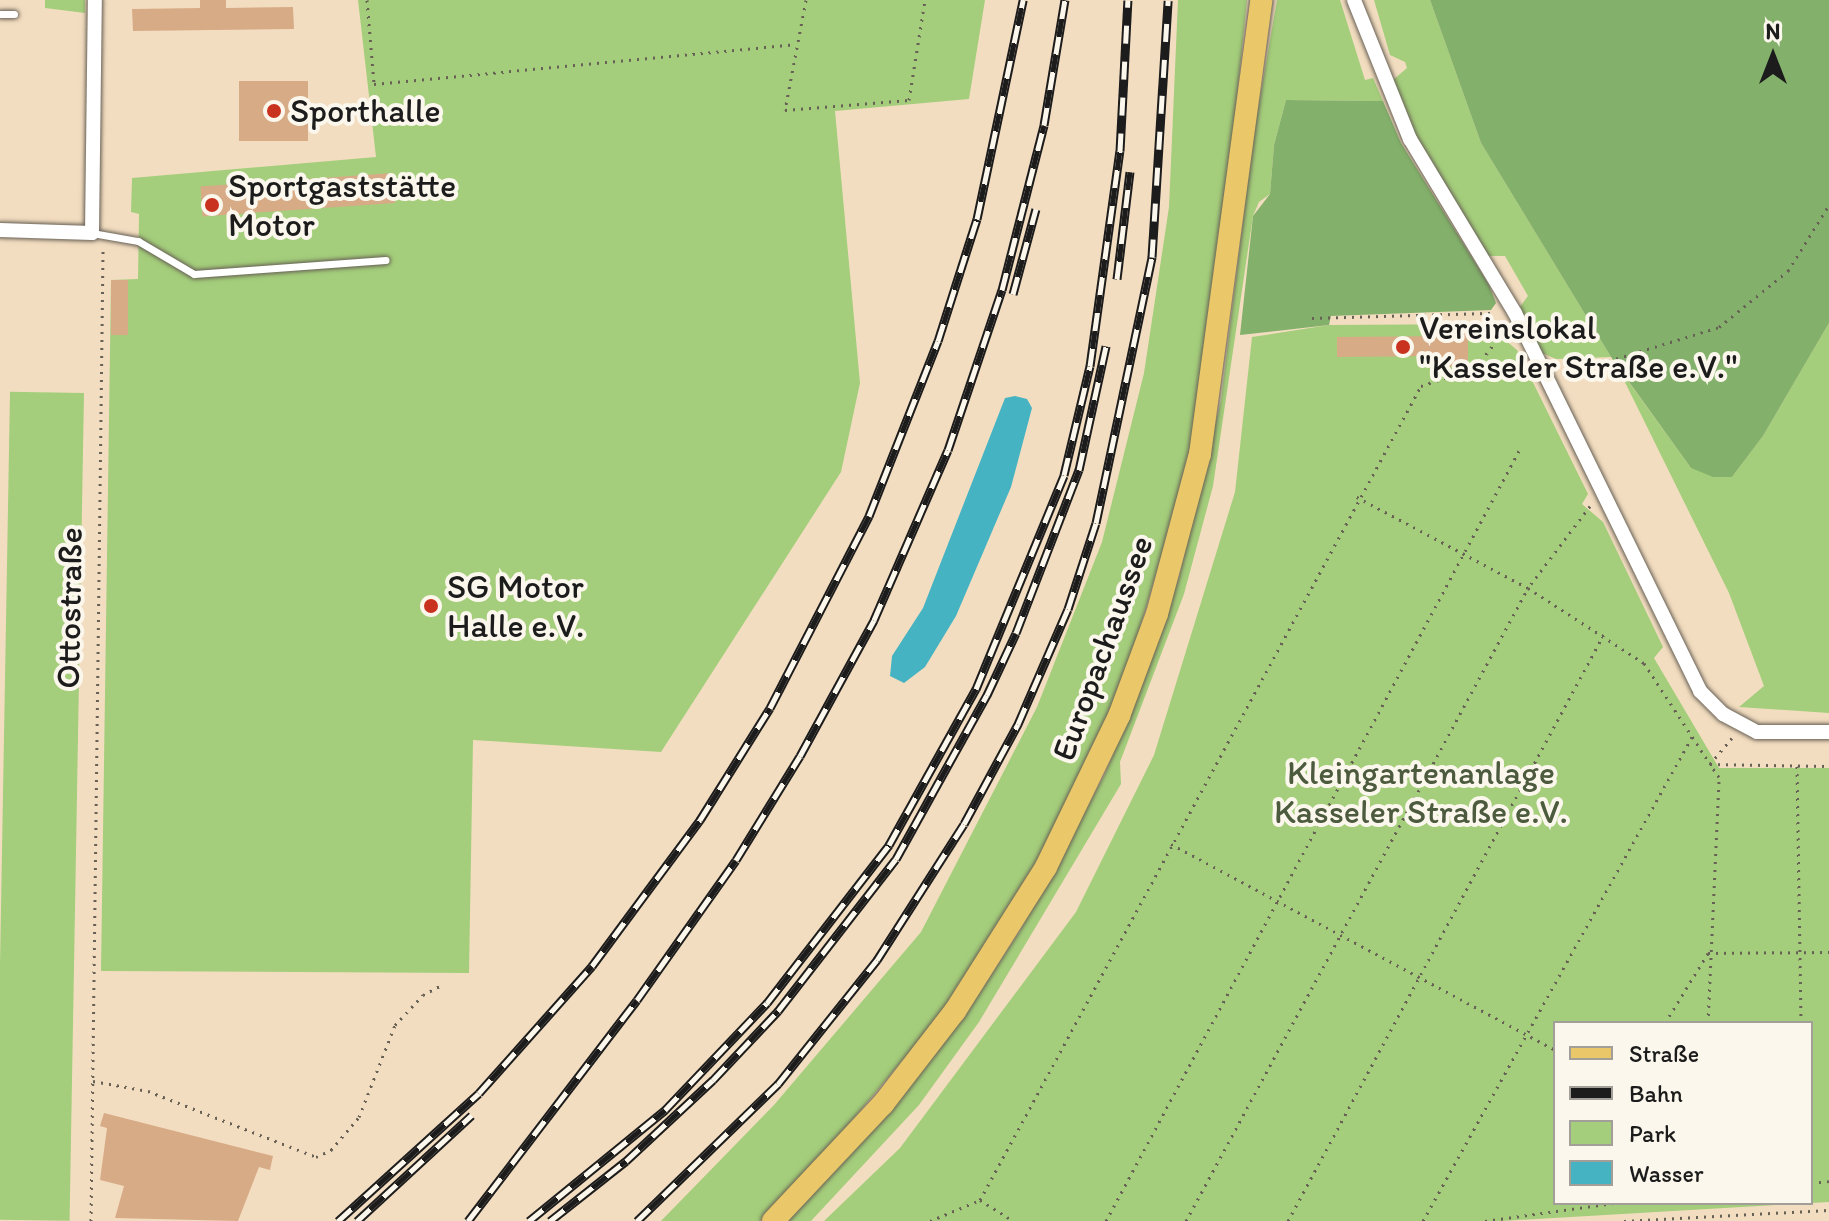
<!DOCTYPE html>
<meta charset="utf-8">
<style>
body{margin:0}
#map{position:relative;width:1829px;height:1221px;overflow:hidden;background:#f3ddc0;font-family:Itim,sans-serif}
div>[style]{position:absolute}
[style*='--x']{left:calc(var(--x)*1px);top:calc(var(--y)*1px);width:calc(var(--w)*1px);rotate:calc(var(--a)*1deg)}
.green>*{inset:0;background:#a4ce7b;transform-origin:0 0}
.forest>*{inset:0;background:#83b16b}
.water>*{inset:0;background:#46b3c3}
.building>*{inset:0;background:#d8ab87;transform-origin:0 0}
.path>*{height:3px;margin-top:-1.5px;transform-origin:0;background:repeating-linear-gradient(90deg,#676055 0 2px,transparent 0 8px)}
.roads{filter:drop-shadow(0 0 2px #676055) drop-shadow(0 0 2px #676055)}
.service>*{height:7px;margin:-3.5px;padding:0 3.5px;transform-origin:3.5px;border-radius:3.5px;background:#fff}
.minor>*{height:14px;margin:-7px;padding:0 7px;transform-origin:7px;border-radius:7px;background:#fff}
.primary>*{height:22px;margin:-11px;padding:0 11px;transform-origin:11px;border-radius:11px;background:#eac769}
.rail>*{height:9px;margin-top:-4.5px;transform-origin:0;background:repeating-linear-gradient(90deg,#fbf7ec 0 18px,#1c1c1c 0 36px);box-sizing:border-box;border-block:2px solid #1c1c1c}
.dots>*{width:22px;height:22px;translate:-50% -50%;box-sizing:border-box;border:4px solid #fbf7ec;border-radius:50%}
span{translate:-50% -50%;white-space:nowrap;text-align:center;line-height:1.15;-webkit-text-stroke:8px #fbf7ec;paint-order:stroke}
.poi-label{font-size:34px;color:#1c1c1c}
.left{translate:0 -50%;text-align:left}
.street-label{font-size:34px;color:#1c1c1c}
.park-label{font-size:34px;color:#4c5a3d}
.legend{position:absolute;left:1553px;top:1021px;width:260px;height:184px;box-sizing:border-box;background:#fbf7ec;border:2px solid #a29f99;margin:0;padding:10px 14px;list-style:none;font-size:24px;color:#1c1c1c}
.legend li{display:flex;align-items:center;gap:16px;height:40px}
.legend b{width:40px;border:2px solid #a29f99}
.north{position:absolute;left:1733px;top:16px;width:80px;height:80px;-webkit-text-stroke:6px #fbf7ec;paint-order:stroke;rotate:0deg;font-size:22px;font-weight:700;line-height:32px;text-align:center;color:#1c1c1c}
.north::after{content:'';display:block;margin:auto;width:28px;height:36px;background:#1c1c1c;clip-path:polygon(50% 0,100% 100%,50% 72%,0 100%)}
</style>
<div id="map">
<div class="green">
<i style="clip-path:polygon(45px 0,85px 0,85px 13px,45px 8px)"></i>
<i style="clip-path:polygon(358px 0,985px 0,969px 99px,835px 111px,860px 383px,841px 472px,661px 752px,473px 740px,469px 973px,101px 971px,111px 280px,138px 279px,139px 214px,131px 212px,132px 178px,376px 157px)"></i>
<i style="clip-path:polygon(1178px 0,1247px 0,1232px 146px,1188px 466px,1128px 668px,1087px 768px,1034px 870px,948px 1006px,807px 1174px,760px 1221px,661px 1221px,774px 1105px,921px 932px,1037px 707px,1102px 542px,1144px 373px,1169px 207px)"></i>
<i style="clip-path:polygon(1277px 0,1340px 0,1365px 80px,1373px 78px,1383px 101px,1286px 100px,1274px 145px,1270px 194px,1259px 202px,1253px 216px,1213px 486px,1184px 594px,1120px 762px,1121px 784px,979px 1022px,919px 1105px,811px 1221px,788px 1221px,891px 1111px,964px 1017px,1020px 931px,1104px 776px,1146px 675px,1180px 574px,1221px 400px,1254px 132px)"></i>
<i style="clip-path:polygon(1374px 0,1430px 0,1481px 143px,1611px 357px,1556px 359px,1542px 353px,1519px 308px,1528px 296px,1505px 256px,1487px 256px,1412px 131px,1393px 80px,1407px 68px,1405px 62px,1390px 55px)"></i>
<i style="clip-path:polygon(1829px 323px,1829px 713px,1739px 707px,1764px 686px,1729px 593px,1617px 366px,1691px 468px,1732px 477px,1763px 436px)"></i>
<i style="clip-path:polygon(1486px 324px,1517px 350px,1588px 494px,1582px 504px,1603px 522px,1663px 647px,1654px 658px,1719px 768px,1829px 768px,1829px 1202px,1811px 1203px,1811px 1023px,1555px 1023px,1555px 1203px,1808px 1203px,1501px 1221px,824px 1221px,900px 1148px,1076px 912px,1154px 755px,1235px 492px,1252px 337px,1329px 325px)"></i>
<i style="left:84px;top:393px;width:828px;height:74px;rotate:91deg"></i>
</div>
<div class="forest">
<i style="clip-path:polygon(1430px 0,1829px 0,1829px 323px,1763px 436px,1732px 477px,1713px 477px,1691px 468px,1611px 357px,1481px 143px)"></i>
<i style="clip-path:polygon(1286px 100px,1383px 101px,1401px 143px,1489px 285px,1496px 303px,1491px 310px,1331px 316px,1329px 325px,1240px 335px,1253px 216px,1270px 194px,1274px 145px)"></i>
</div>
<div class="water">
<i style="clip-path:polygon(1015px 396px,1027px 399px,1032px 408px,1011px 487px,956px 616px,925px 667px,904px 683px,890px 676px,892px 656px,923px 608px,1005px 398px)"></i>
</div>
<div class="building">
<i style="clip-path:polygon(200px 0,226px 0,226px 8px,293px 7px,294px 29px,133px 31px,132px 9px,200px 8px)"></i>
<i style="left:308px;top:81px;width:60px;height:69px;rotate:90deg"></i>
<i style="left:393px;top:173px;width:30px;height:193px;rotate:86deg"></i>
<i style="left:111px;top:280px;width:17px;height:55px"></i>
<i style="clip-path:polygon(1447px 329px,1468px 329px,1468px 366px,1440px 367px,1440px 356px,1337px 357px,1337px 337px,1447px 336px)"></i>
<i style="clip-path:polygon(104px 1113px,273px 1156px,270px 1170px,259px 1167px,238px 1221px,115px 1218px,124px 1186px,100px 1180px,107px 1128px,100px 1126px)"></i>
</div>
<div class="path">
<i style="--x:367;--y:0;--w:84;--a:85.2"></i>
<i style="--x:374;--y:84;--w:423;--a:-5.4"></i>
<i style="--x:806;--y:0;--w:112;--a:100.8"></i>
<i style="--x:785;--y:110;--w:124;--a:-4.6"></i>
<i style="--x:909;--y:100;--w:101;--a:-80.9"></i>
<i style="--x:1312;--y:318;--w:184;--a:-1.6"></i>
<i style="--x:1583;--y:368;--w:14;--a:60"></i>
<i style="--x:1563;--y:375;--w:163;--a:-17.1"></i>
<i style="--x:1719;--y:327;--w:89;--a:-39.1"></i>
<i style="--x:1788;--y:271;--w:78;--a:-58.2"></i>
<i style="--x:1590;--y:506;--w:103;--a:127.1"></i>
<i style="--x:1528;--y:588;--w:138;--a:32.9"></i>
<i style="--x:1644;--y:663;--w:121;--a:56.8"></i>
<i style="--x:1710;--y:764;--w:119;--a:1"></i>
<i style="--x:1797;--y:766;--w:257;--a:89.1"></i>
<i style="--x:1171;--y:844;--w:436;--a:28.2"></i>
<i style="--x:1665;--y:1023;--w:82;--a:-58.4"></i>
<i style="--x:1708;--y:953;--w:121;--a:-0.5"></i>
<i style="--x:1708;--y:1023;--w:246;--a:-87.4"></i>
<i style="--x:1719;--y:777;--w:16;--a:-125"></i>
<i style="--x:1710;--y:764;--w:34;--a:-50"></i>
<i style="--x:93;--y:1081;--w:56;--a:10.3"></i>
<i style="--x:148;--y:1091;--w:180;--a:21.4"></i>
<i style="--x:316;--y:1157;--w:17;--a:-25"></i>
<i style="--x:331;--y:1150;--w:43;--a:-49.7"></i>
<i style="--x:359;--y:1117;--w:99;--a:-68.6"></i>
<i style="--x:395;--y:1025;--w:41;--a:-47"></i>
<i style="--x:423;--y:995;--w:21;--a:-28"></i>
<i style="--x:1811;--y:1183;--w:18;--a:-6"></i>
<i style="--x:980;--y:1200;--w:39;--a:32"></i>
<i style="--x:91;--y:1221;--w:972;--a:-89.29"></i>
<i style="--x:930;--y:1221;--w:54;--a:-22.8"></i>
<i style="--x:980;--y:1200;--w:926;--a:-61.55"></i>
<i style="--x:1421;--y:386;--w:58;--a:-19.1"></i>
<i style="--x:1476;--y:367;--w:47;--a:-51.9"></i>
<i style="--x:1106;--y:1221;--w:876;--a:-61.8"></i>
<i style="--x:1186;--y:1221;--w:719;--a:-61.62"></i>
<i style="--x:1528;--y:588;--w:194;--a:-152"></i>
<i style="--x:1288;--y:1221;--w:667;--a:-61.71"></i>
<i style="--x:1423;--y:1221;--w:554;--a:-60.94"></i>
<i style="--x:1485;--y:1221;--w:130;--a:-7.9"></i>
<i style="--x:1624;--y:1221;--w:205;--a:-3.1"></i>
</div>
<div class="roads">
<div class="service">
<i style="--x:0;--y:14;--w:14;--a:0"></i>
<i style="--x:92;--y:233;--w:47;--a:9.9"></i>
<i style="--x:138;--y:241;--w:65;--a:30.5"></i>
<i style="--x:194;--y:274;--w:192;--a:-4.2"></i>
</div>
<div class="minor">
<i style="--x:1354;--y:0;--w:150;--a:68.1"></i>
<i style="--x:1410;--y:139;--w:203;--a:58.9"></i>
<i style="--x:1515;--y:313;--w:421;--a:63.9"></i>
<i style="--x:1700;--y:691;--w:33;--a:45"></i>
<i style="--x:1723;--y:714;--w:38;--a:28"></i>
<i style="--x:1757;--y:732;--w:72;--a:0"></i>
<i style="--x:0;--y:230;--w:92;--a:1.9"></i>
<i style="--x:92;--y:233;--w:233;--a:-89.3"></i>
</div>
<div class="primary">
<i style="--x:773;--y:1221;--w:161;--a:-46.8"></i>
<i style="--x:883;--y:1104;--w:118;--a:-52.3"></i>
<i style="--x:955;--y:1011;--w:170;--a:-57.7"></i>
<i style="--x:1046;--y:867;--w:168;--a:-64.2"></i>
<i style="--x:1119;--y:716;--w:109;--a:-69.6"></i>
<i style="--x:1157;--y:614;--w:166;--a:-75"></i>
<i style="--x:1200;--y:454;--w:458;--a:-82.3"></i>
</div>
</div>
<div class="rail">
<i style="--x:1117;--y:279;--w:108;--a:-83.1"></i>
<i style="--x:1013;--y:294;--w:88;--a:-74.9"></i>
<i style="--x:338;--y:1221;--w:190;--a:-42.2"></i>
<i style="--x:479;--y:1093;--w:170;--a:-48.3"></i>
<i style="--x:592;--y:966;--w:182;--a:-53.5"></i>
<i style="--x:700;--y:820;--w:132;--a:-58"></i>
<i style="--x:770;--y:708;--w:216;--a:-62.7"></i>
<i style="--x:869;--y:516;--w:188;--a:-68.5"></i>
<i style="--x:938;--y:341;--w:128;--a:-72.3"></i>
<i style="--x:977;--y:219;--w:224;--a:-78.1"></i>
<i style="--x:357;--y:1221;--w:156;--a:-42.7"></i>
<i style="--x:468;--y:1221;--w:278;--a:-52.6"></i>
<i style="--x:637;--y:1000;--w:171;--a:-54.7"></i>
<i style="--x:736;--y:860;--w:122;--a:-58.4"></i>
<i style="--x:800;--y:756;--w:155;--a:-61.4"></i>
<i style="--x:874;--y:620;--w:185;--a:-66.5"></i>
<i style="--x:948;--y:450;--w:169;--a:-71.4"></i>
<i style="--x:1002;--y:290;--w:170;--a:-75.7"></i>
<i style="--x:1044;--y:125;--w:127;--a:-80.5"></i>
<i style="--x:529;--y:1221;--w:176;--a:-39.2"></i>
<i style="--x:665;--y:1110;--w:148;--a:-46.4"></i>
<i style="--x:767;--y:1003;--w:200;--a:-52.3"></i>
<i style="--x:889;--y:845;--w:179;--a:-60.9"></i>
<i style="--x:976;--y:689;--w:231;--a:-67.6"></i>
<i style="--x:1064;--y:475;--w:112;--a:-76.6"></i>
<i style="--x:1090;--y:366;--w:217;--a:-82.1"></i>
<i style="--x:1120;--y:151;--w:151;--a:-87"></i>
<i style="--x:550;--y:1221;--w:97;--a:-38.3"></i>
<i style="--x:626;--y:1161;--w:119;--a:-43"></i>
<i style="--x:713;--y:1080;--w:95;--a:-46.7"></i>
<i style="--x:778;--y:1011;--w:192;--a:-52.2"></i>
<i style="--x:896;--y:859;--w:188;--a:-61"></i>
<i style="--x:987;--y:695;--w:68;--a:-64.9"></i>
<i style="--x:1016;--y:633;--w:175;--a:-68.9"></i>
<i style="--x:1079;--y:470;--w:127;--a:-77.7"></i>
<i style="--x:637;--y:1221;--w:197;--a:-44.2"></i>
<i style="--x:778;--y:1084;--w:159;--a:-51.4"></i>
<i style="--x:877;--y:960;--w:161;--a:-57.4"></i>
<i style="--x:964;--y:824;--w:114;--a:-61.6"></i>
<i style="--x:1018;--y:724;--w:125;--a:-66.5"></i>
<i style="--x:1068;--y:609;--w:90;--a:-72"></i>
<i style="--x:1096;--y:523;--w:272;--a:-78.1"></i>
<i style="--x:1152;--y:257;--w:257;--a:-86.4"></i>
</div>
<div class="dots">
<i style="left:274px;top:111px;background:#c8321e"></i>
<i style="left:212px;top:205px;background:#c8321e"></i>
<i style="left:1403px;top:347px;background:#c8321e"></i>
<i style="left:431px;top:606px;background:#c8321e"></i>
</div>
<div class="poi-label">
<span class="left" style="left:290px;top:111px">Sporthalle</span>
<span class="left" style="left:228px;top:205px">Sportgaststätte<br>Motor</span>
<span class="left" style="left:1419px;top:347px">Vereinslokal<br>"Kasseler Straße e.V."</span>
<span class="left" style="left:447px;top:606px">SG Motor<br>Halle e.V.</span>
</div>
<div class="street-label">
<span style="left:69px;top:608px;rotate:-89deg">Ottostraße</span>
<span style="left:1102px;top:648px;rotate:-70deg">Europachaussee</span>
</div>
<div class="park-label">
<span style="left:1421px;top:792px">Kleingartenanlage<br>Kasseler Straße e.V.</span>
</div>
<ul class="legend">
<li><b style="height:10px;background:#eac769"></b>Straße</li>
<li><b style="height:10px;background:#1c1c1c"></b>Bahn</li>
<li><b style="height:22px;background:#a4ce7b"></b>Park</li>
<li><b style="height:22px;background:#46b3c3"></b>Wasser</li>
</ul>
<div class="north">N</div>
</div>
